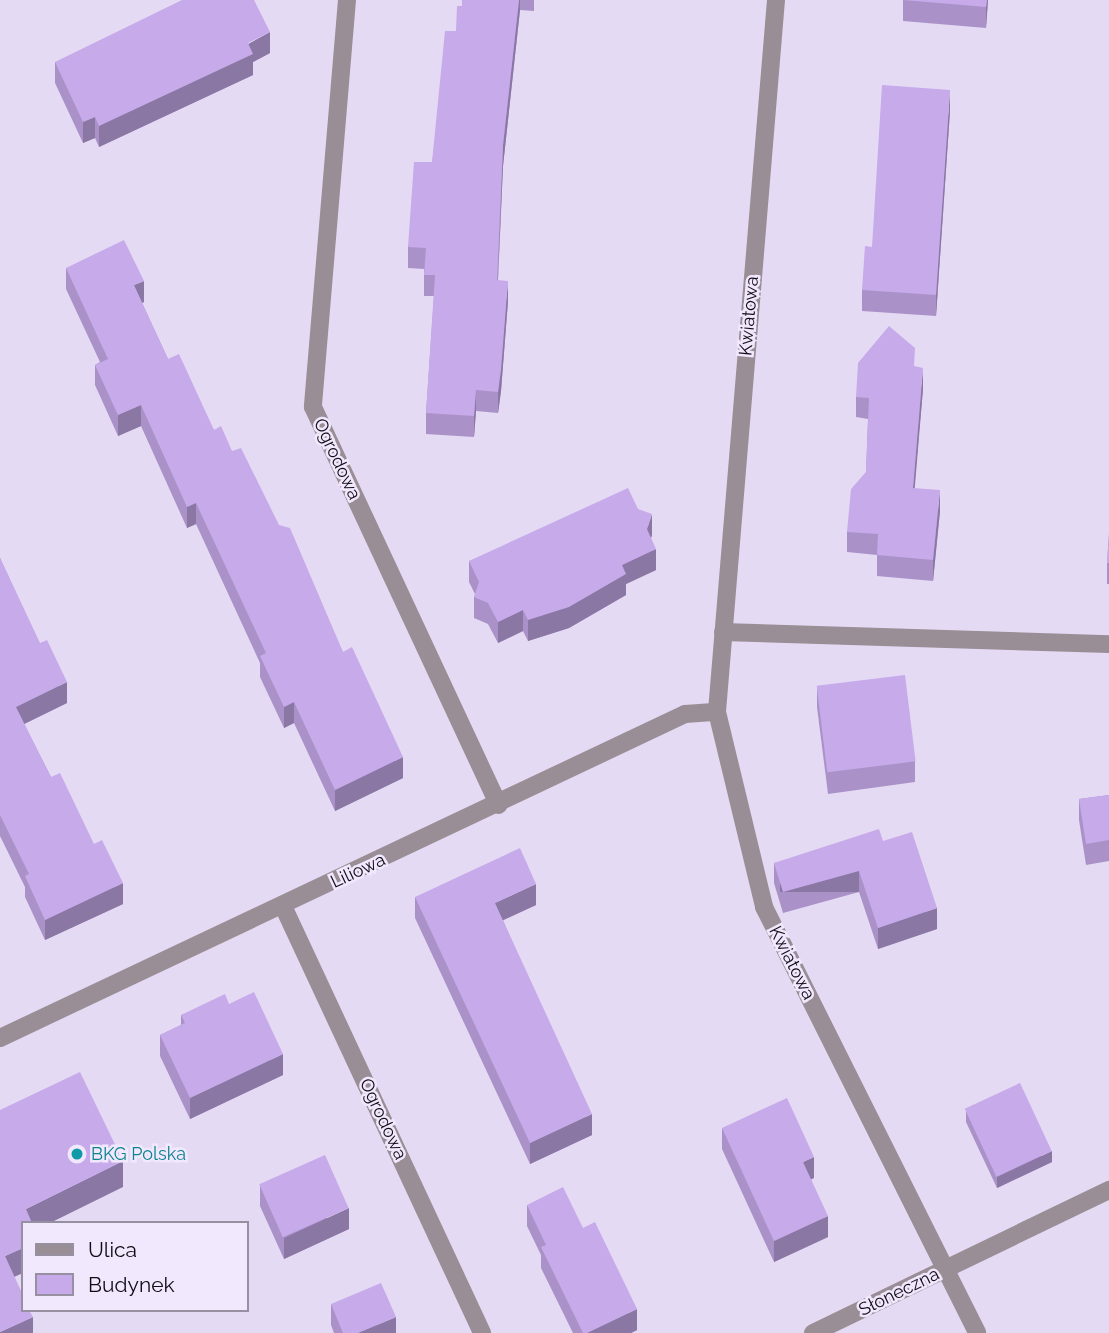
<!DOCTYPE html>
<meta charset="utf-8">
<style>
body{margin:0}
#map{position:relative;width:1109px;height:1333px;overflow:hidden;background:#e5daf4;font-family:Raleway,sans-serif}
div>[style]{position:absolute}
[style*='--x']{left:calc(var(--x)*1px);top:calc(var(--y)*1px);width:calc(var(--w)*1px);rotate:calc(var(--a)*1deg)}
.street>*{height:18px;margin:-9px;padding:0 9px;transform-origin:9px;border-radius:9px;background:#998e95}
.wall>*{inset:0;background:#aa92c9}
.shaded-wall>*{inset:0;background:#8b77a4;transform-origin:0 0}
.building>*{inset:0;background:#c6aaea;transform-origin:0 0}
.dots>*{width:19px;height:19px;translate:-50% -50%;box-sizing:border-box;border:4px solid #f1e8fd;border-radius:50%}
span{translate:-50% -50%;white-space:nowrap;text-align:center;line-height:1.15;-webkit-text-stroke:5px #f1e8fd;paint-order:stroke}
.street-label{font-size:18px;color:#110d16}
.culture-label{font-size:18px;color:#0d838f}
.left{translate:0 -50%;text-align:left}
.legend{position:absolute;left:21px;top:1221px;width:228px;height:91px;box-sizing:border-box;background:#f1e8fd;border:2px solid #9790a1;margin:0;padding:9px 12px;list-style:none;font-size:21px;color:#110d16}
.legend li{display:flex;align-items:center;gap:14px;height:35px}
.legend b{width:35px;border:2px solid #9790a1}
</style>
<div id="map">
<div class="street">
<i style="--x:347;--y:0;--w:408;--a:94.8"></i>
<i style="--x:313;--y:407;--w:439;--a:65"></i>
<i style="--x:776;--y:0;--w:714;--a:94.74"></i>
<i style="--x:717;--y:712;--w:201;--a:76.4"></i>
<i style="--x:764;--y:907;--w:476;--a:63.4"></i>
<i style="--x:723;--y:632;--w:386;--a:1.8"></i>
<i style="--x:283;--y:906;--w:471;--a:65"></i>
<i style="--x:0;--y:1038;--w:758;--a:-25.31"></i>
<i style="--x:685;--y:714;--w:32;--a:-4"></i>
<i style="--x:813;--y:1333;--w:329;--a:-25.8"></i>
</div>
<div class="wall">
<i style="clip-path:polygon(462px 0,534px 0,534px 11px,520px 10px,503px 166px,498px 280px,508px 301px,501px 391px,498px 413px,476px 411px,474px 437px,426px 434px,426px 413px,434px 296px,424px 296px,424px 269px,408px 268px,408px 247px,432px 162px,456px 31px,462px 6px)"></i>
<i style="clip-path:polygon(903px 0,988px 0,986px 28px,903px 21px)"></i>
<i style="clip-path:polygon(270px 53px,253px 62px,253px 75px,99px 147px,95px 138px,83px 143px,55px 83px,55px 62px)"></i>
<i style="clip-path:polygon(950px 111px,936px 316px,862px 311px,862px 290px,872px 247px)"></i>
<i style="clip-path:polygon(66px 268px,144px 302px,142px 303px,168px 359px,214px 430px,232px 451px,343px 652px,403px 778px,335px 811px,294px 723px,284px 728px,260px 677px,260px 663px,196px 524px,187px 528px,141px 426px,118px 436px,95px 385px,95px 365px,100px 362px,66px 289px)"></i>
<i style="clip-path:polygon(915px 367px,923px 389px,914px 488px,940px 511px,933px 581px,877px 576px,877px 555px,847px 552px,847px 532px,866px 472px,868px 419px,856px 417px,856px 397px)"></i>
<i style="clip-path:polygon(638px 509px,652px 535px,651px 538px,656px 570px,626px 584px,626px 595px,569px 628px,528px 641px,523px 631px,498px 643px,488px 624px,474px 618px,474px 597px,475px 594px,469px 582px,469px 561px)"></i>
<i style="clip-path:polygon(1109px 534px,1109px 584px,1107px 584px,1107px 563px)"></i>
<i style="clip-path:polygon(0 558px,67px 703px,24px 724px,51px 777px,123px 904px,45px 940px,25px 897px,25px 887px,0 836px)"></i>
<i style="clip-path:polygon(817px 686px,915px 761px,915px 782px,828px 794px,817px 707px)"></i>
<i style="clip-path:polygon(1109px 795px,1109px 861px,1086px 865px,1079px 820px,1079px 799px)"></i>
<i style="clip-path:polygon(883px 841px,937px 929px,878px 949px,859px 892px,783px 913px,774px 883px,774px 863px)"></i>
<i style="clip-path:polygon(415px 897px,536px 905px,503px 920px,592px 1135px,530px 1164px,415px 918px)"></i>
<i style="clip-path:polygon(229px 1004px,283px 1075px,190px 1119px,160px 1056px,160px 1035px,181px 1025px,181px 1015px)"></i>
<i style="clip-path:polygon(966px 1111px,1052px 1162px,997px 1188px,966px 1122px)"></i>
<i style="clip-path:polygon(722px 1128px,814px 1178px,811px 1179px,828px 1237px,774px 1262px,722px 1149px)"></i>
<i style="clip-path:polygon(260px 1185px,349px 1229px,284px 1259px,260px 1206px)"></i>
<i style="clip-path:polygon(527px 1205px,583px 1228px,637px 1330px,631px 1333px,573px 1333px,541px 1268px,541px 1255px,527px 1226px)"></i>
<i style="clip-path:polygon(331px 1304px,396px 1333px,334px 1333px,331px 1325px)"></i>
</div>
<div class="shaded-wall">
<i style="clip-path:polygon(519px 0,520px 0,520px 10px,503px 166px,497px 301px,503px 145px)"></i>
<i style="clip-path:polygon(987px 0,988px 0,986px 28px,986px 7px)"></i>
<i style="clip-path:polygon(270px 32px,270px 53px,253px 62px,253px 75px,99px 147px,99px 126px)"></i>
<i style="clip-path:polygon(950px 90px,950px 111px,936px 316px,936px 295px)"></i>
<i style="clip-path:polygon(95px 117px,95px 138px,83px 143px,83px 122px)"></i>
<i style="clip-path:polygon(144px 281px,144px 302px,134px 306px,134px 285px)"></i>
<i style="clip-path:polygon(508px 281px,508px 301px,501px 391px,498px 413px,498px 392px)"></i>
<i style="clip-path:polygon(923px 368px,923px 389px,913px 509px,913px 488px)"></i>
<i style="clip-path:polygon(476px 390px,476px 411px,474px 437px,474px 416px)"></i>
<i style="clip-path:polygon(141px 405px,141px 426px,118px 436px,118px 415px)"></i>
<i style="clip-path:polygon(940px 490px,940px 511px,933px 581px,933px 560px)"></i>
<i style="clip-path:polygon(196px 503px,196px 524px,187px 528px,187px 507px)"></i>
<i style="clip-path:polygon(652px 514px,652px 535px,647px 550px,647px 529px)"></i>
<i style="clip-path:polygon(656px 549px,656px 570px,626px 584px,626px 595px,569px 628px,528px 641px,528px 620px,622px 565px)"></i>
<i style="clip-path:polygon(523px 610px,523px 631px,498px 643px,498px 622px)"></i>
<i style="clip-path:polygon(67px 682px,67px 703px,16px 728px,16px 707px)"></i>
<i style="clip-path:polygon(294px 702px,294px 723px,284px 728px,284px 707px)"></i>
<i style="clip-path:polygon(403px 757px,403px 778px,335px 811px,335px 790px)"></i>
<i style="left:859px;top:871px;width:21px;height:79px;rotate:90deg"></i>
<i style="clip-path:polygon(123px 883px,123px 904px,45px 940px,45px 920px)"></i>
<i style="clip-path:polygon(536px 884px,536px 905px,495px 924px,495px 903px)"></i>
<i style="clip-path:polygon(937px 908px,937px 929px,878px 949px,878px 928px)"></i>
<i style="clip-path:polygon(283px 1054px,283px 1075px,190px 1119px,190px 1098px)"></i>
<i style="clip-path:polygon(592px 1114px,592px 1135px,530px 1164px,530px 1143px)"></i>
<i style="clip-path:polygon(1052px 1151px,1052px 1162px,997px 1188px,997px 1177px)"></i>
<i style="clip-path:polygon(814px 1157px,814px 1178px,803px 1183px,803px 1162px)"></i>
<i style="clip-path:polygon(123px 1161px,123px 1187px,50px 1223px,26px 1223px,26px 1209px)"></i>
<i style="clip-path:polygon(349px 1208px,349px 1229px,284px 1259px,284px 1238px)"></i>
<i style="clip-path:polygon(828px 1216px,828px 1237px,774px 1262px,774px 1241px)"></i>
<i style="clip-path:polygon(23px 1248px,23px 1273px,5px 1281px,5px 1256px)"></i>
<i style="clip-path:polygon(637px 1309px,637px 1330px,631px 1333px,587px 1333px)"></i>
<i style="clip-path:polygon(33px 1317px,33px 1333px,0 1333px,0 1332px)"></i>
<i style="clip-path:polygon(396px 1317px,396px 1333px,358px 1333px)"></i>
</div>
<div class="building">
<i style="clip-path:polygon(182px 0,254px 0,270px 32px,248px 43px,253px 54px,99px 126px,95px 117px,83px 122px,55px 62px)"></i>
<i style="clip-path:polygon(462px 0,519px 0,503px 145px,497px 280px,508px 281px,501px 370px,498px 392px,476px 390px,474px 416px,426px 413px,435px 275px,424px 275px,426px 248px,408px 247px,414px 162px,432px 162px,445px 31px,456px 31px,457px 6px,462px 6px)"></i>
<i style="clip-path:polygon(903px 0,987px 0,986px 7px)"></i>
<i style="clip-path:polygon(882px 85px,950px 90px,936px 295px,862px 290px,865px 246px,872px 247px)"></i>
<i style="clip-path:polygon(124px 240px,144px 281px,134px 285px,168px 359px,179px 354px,214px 430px,221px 426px,232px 451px,241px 448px,279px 525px,290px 528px,343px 652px,352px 647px,403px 757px,335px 790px,294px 702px,284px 707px,260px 656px,266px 653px,196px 503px,187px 507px,141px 405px,118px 415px,95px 365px,108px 359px,66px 268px)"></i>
<i style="clip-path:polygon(889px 326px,915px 348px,914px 366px,923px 368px,913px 488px,940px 490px,933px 560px,877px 555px,878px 534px,847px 532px,851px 489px,866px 472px,869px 398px,856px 397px,858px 363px)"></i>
<i style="clip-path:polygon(628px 488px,638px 509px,652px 514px,647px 529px,656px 549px,622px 565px,626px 574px,569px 607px,528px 620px,523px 610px,498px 622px,488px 603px,474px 597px,479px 582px,469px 561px)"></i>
<i style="clip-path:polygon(1109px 534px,1109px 563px,1107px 563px)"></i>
<i style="clip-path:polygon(0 558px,40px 643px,47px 640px,67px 682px,16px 707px,51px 777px,60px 773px,94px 844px,102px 840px,123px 883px,45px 920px,25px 876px,29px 874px,0 815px)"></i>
<i style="left:905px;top:675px;width:87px;height:89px;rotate:83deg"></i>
<i style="clip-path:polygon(1109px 795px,1109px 840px,1086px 844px,1079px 799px)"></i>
<i style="clip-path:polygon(879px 829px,883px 841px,912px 832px,937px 908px,878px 928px,859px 871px,783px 892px,774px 863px)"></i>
<i style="clip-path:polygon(520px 848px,536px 884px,495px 903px,592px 1114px,530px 1143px,415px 897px)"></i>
<i style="clip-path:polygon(254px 992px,283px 1054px,190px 1098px,160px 1035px,185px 1023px,181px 1015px,225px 994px,229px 1004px)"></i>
<i style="clip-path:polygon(80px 1072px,123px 1161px,26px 1209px,32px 1223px,23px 1223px,23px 1248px,5px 1256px,23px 1295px,23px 1310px,29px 1310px,33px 1317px,0 1332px,0 1110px)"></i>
<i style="left:1020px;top:1083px;width:75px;height:61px;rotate:65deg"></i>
<i style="clip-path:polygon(787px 1098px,814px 1157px,803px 1162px,828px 1216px,774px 1241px,722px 1128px)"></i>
<i style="left:325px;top:1155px;width:58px;height:72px;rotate:66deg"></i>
<i style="clip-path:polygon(563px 1187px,583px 1228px,595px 1222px,637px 1309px,587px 1333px,583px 1333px,541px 1247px,546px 1245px,527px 1205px)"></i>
<i style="clip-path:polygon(381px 1283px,396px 1317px,358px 1333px,343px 1333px,331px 1304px)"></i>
</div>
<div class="dots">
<i style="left:77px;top:1154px;background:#0f9aa8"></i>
</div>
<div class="street-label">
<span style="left:749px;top:316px;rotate:-85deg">Kwiatowa</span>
<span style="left:337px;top:459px;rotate:65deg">Ogrodowa</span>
<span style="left:358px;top:871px;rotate:-25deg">Liliowa</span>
<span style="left:792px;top:963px;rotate:63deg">Kwiatowa</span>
<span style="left:383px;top:1119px;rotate:65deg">Ogrodowa</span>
<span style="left:899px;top:1292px;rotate:-26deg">Słoneczna</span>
</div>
<div class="culture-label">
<span class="left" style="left:91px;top:1154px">BKG Polska</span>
</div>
<ul class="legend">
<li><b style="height:9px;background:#998e95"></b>Ulica</li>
<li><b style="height:19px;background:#c6aaea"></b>Budynek</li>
</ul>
</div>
